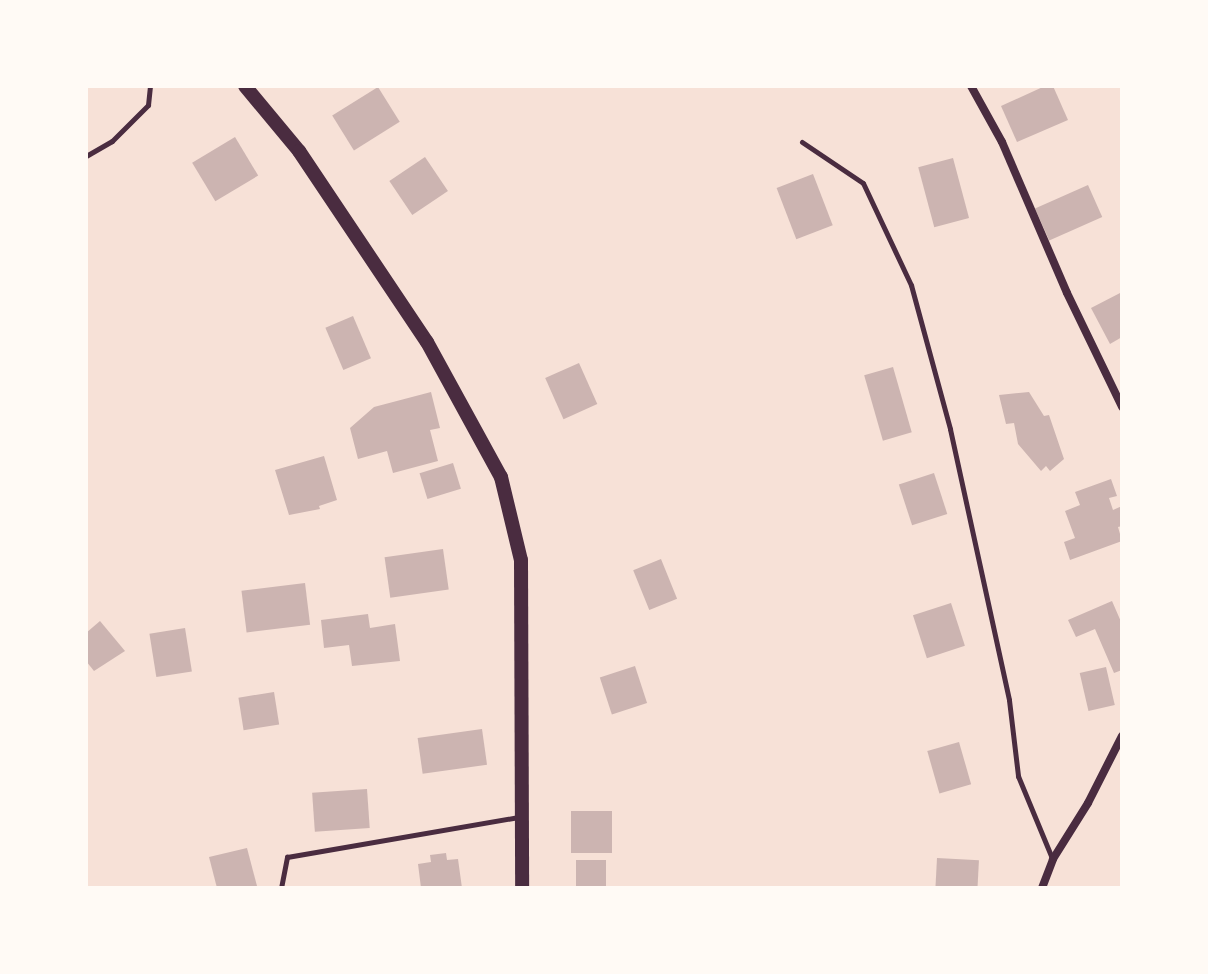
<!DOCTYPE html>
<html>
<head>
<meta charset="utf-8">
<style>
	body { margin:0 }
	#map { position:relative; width:1208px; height:974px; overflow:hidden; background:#f7e1d7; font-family:"Exo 2",sans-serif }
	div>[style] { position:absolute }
	.building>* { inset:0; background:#ccb4b1; transform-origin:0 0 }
	.service>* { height:5px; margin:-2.5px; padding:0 2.5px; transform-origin:2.5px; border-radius:2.5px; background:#4a2c40 }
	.minor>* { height:8px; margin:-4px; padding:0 4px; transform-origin:4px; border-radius:4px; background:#4a2c40 }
	.tertiary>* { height:14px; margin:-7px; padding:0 7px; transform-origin:7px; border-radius:7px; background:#4a2c40 }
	span { translate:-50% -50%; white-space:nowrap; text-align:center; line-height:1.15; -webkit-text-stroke:6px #fffaf5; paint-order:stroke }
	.frame { position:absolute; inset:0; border:88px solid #fffaf5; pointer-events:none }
</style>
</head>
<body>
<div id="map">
	<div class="building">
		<i style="clip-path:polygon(1045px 86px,1053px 86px,1068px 120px,1017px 142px,1001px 106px)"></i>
		<i style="left:378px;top:87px;width:41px;height:54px;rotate:58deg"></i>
		<i style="left:235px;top:137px;width:45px;height:50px;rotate:59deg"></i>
		<i style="left:425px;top:157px;width:41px;height:43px;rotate:56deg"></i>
		<i style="left:953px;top:158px;width:62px;height:36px;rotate:75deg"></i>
		<i style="left:813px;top:174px;width:55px;height:39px;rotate:69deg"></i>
		<i style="left:1088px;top:185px;width:35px;height:58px;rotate:66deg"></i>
		<i style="clip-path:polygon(1122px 292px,1122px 337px,1110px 344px,1091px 308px)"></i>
		<i style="left:353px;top:316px;width:46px;height:30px;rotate:67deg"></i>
		<i style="left:579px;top:363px;width:45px;height:37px;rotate:66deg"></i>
		<i style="left:893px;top:367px;width:68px;height:30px;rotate:74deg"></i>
		<i style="clip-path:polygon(431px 392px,440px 428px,430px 430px,438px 461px,393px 473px,387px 451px,358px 459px,350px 428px,374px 407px)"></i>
		<i style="clip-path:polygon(1029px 392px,1044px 416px,1049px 415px,1064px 459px,1050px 471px,1046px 466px,1041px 471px,1018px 444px,1014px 423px,1006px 424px,999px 395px)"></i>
		<i style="clip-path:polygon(324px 456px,337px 500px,319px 506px,320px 509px,289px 515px,275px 470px)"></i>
		<i style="left:453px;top:463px;width:27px;height:35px;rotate:73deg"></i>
		<i style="left:934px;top:473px;width:43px;height:37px;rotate:72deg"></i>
		<i style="clip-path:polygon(1111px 479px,1117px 496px,1109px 498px,1113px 510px,1122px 506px,1122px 526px,1118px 527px,1122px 541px,1070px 560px,1064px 542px,1075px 538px,1065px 511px,1080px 505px,1075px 492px)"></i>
		<i style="left:443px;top:549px;width:41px;height:59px;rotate:82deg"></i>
		<i style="left:661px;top:559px;width:43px;height:30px;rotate:68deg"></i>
		<i style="left:305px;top:583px;width:42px;height:64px;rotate:83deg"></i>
		<i style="clip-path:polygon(1112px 601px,1122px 624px,1122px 670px,1114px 673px,1095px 629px,1076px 637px,1068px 620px)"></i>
		<i style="left:951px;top:603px;width:45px;height:40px;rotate:72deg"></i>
		<i style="clip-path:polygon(368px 614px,370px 628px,395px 624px,400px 661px,352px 666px,349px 645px,324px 648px,321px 620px)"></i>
		<i style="clip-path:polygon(100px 621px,125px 651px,94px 671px,86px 661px,86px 633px)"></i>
		<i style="left:185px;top:628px;width:44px;height:36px;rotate:81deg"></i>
		<i style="left:635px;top:666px;width:39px;height:37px;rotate:72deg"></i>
		<i style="left:1106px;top:667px;width:39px;height:27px;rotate:77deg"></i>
		<i style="left:274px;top:692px;width:33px;height:36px;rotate:81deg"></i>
		<i style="left:482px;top:729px;width:36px;height:65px;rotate:82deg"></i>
		<i style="left:959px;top:742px;width:44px;height:33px;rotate:74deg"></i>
		<i style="left:367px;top:789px;width:39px;height:55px;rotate:86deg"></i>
		<i style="left:571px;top:811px;width:41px;height:42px"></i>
		<i style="clip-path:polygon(247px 848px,257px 886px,217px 888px,209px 857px)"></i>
		<i style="clip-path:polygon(446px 853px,447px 860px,458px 859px,462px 888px,421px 888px,418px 864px,431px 862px,430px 855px)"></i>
		<i style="left:937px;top:858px;width:42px;height:30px;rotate:3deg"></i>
		<i style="left:576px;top:860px;width:30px;height:28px"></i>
	</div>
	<div class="service">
		<i style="left:802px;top:142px;width:73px;rotate:33.9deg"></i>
		<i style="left:863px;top:183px;width:113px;rotate:64.8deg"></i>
		<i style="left:911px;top:285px;width:149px;rotate:74.8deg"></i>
		<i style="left:950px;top:429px;width:277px;rotate:77.7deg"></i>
		<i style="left:1009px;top:700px;width:77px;rotate:83.2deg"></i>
		<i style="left:1018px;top:776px;width:89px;rotate:67.5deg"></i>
		<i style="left:86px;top:156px;width:30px;rotate:-30deg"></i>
		<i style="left:112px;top:141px;width:51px;rotate:-45deg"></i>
		<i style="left:148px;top:105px;width:19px;rotate:-84deg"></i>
		<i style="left:281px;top:888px;width:32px;rotate:-79deg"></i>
		<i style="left:287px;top:857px;width:235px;rotate:-9.8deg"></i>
	</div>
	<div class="minor">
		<i style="left:971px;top:86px;width:64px;rotate:61deg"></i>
		<i style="left:1002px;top:142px;width:164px;rotate:66.7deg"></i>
		<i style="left:1067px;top:293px;width:127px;rotate:64.2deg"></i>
		<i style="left:1042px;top:888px;width:31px;rotate:-69deg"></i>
		<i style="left:1053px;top:859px;width:66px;rotate:-58deg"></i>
		<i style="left:1088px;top:803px;width:75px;rotate:-63.1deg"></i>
	</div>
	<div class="tertiary">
		<i style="left:245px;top:86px;width:85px;rotate:50.3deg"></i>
		<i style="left:299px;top:151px;width:230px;rotate:56.2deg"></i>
		<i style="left:427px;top:342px;width:154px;rotate:61.3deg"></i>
		<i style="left:501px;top:477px;width:85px;rotate:76.5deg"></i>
		<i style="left:521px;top:560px;width:328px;rotate:89.8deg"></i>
	</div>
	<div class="frame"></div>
</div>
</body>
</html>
